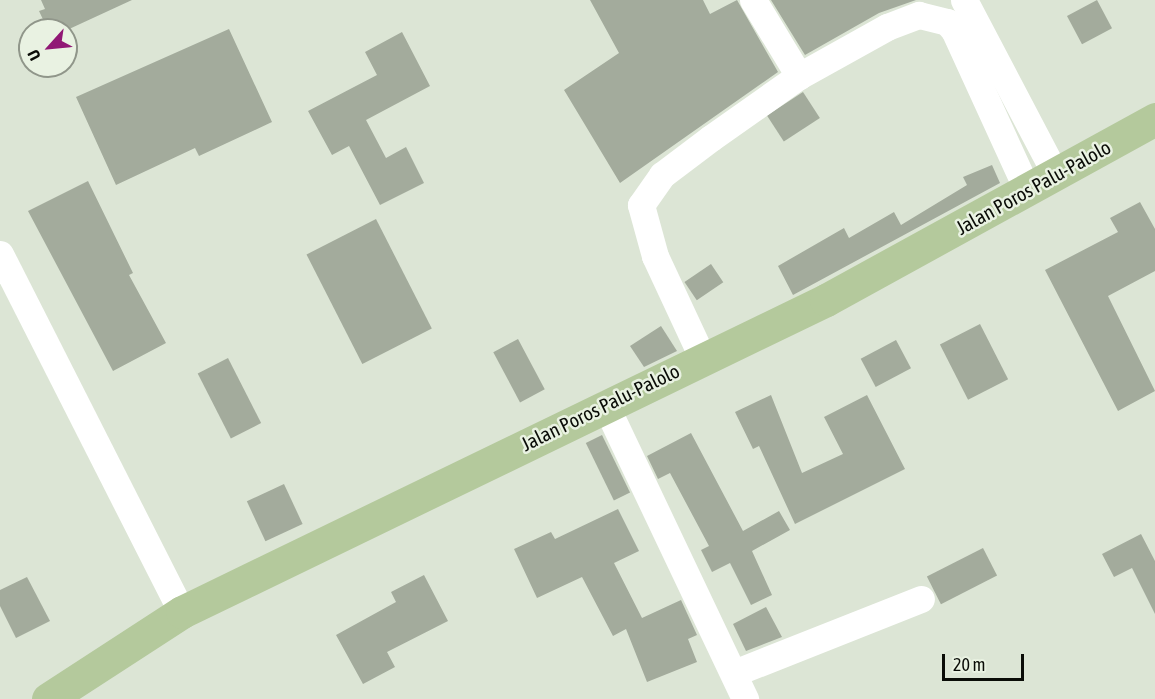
<!DOCTYPE html>
<html>
<head>
<meta charset="utf-8">
<style>
	body { margin:0 }
	#map { position:relative; width:1155px; height:699px; overflow:hidden; background:#dce5d5; font-family:"Asap Condensed",sans-serif }
	div>[style] { position:absolute }
	.building>* { inset:0; background:#a3ab9c; transform-origin:0 0 }
	.minor>* { height:27px; margin:-13.5px; padding:0 13.5px; transform-origin:13.5px; border-radius:13.5px; background:#fff }
	.major>* { height:33px; margin:-16.5px; padding:0 16.5px; transform-origin:16.5px; border-radius:16.5px; background:#b4c99c }
	span { translate:-50% -50%; white-space:nowrap; text-align:center; line-height:1.15; -webkit-text-stroke:5px #e9f2e2; paint-order:stroke }
	.street-label { font-size:20px; color:#0a0c07 }
	.north { position:absolute; left:18px; top:18px; width:60px; height:60px; box-sizing:border-box; background:#e9f2e2; border:2px solid #90968a; border-radius:50%; rotate:243deg; font-size:16px; font-weight:700; line-height:24px; text-align:center; color:#0a0c07 }
	.north::after { content:''; display:block; margin:auto; width:21px; height:27px; background:#911875; clip-path:polygon(50% 0,100% 100%,50% 72%,0 100%) }
	.scale { position:absolute; left:942px; top:654px; width:82px; height:27px; box-sizing:border-box; border:3px solid #0a0c07; border-top:0; padding-left:8px; font-size:18px; line-height:21px; white-space:nowrap; color:#0a0c07; -webkit-text-stroke:4px #e9f2e2; paint-order:stroke }
</style>
</head>
<body>
<div id="map">
	<div class="building">
		<i style="clip-path:polygon(41px 0,132px 0,67px 30px,48px 30px,39px 11px,45px 9px)"></i>
		<i style="clip-path:polygon(590px 0,703px 0,710px 14px,737px 0,778px 72px,620px 183px,564px 90px,619px 53px)"></i>
		<i style="clip-path:polygon(771px 0,916px 0,879px 13px,805px 55px)"></i>
		<i style="left:1097px;top:0;width:32px;height:34px;rotate:62deg"></i>
		<i style="clip-path:polygon(229px 29px,272px 122px,199px 156px,195px 148px,116px 185px,76px 97px)"></i>
		<i style="clip-path:polygon(402px 32px,430px 86px,366px 120px,386px 158px,406px 147px,424px 183px,380px 205px,349px 146px,332px 155px,308px 111px,377px 75px,365px 52px)"></i>
		<i style="left:803px;top:92px;width:31px;height:43px;rotate:57deg"></i>
		<i style="clip-path:polygon(992px 165px,1000px 183px,793px 295px,778px 266px,844px 228px,849px 238px,894px 212px,901px 225px,967px 185px,963px 177px)"></i>
		<i style="clip-path:polygon(88px 181px,133px 273px,129px 275px,166px 343px,113px 371px,28px 211px)"></i>
		<i style="clip-path:polygon(1140px 202px,1155px 229px,1155px 271px,1108px 296px,1155px 391px,1118px 411px,1045px 270px,1118px 232px,1110px 218px)"></i>
		<i style="left:376px;top:219px;width:123px;height:78px;rotate:63deg"></i>
		<i style="left:711px;top:264px;width:22px;height:32px;rotate:56deg"></i>
		<i style="left:980px;top:324px;width:62px;height:45px;rotate:63deg"></i>
		<i style="clip-path:polygon(661px 326px,677px 351px,644px 367px,630px 346px)"></i>
		<i style="left:518px;top:339px;width:57px;height:28px;rotate:62deg"></i>
		<i style="left:896px;top:340px;width:32px;height:40px;rotate:62deg"></i>
		<i style="left:228px;top:358px;width:73px;height:34px;rotate:63deg"></i>
		<i style="clip-path:polygon(771px 395px,802px 473px,843px 454px,824px 417px,867px 395px,905px 469px,795px 524px,759px 446px,753px 449px,735px 412px)"></i>
		<i style="clip-path:polygon(691px 433px,743px 531px,779px 511px,790px 530px,752px 551px,772px 595px,751px 605px,730px 563px,712px 572px,701px 550px,709px 546px,670px 473px,658px 479px,647px 456px)"></i>
		<i style="left:602px;top:435px;width:64px;height:18px;rotate:64deg"></i>
		<i style="left:284px;top:484px;width:44px;height:41px;rotate:65deg"></i>
		<i style="clip-path:polygon(618px 509px,639px 551px,614px 563px,642px 618px,681px 600px,697px 635px,688px 639px,697px 662px,647px 682px,626px 629px,613px 636px,582px 577px,537px 598px,514px 549px,551px 532px,555px 539px)"></i>
		<i style="clip-path:polygon(1141px 534px,1155px 561px,1155px 614px,1132px 568px,1114px 577px,1102px 554px)"></i>
		<i style="left:983px;top:548px;width:31px;height:63px;rotate:63deg"></i>
		<i style="clip-path:polygon(424px 575px,448px 621px,387px 652px,395px 667px,363px 684px,336px 635px,396px 602px,391px 592px)"></i>
		<i style="clip-path:polygon(27px 577px,50px 621px,16px 638px,0 606px,0 590px)"></i>
		<i style="clip-path:polygon(766px 607px,782px 637px,746px 651px,733px 624px)"></i>
	</div>
	<div class="minor">
		<i style="left:753px;top:0;width:89px;rotate:58.8deg"></i>
		<i style="left:964px;top:0;width:198px;rotate:62.3deg"></i>
		<i style="left:0;top:254px;width:402px;rotate:63.1deg"></i>
		<i style="left:702px;top:357px;width:111px;rotate:-115deg"></i>
		<i style="left:655px;top:256px;width:53px;rotate:-105.4deg"></i>
		<i style="left:641px;top:205px;width:37px;rotate:-55deg"></i>
		<i style="left:662px;top:175px;width:61px;rotate:-37.1deg"></i>
		<i style="left:711px;top:138px;width:108px;rotate:-35.2deg"></i>
		<i style="left:799px;top:76px;width:101px;rotate:-29.1deg"></i>
		<i style="left:887px;top:27px;width:34px;rotate:-21deg"></i>
		<i style="left:919px;top:15px;width:29px;rotate:14deg"></i>
		<i style="left:947px;top:22px;width:11px;rotate:49deg"></i>
		<i style="left:954px;top:30px;width:178px;rotate:65.4deg"></i>
		<i style="left:605px;top:404px;width:327px;rotate:64.6deg"></i>
		<i style="left:734px;top:673px;width:201px;rotate:-21.6deg"></i>
	</div>
	<div class="major">
		<i style="left:48px;top:699px;width:160px;rotate:-33deg"></i>
		<i style="left:182px;top:612px;width:716px;rotate:-25.85deg"></i>
		<i style="left:826px;top:300px;width:376px;rotate:-28.8deg"></i>
	</div>
	<div class="street-label">
		<span style="left:1033px;top:187px;rotate:-29deg">Jalan Poros Palu-Palolo</span>
		<span style="left:600px;top:407px;rotate:-26deg">Jalan Poros Palu-Palolo</span>
	</div>
	<div class="north">U</div>
	<div class="scale">20 m</div>
</div>
</body>
</html>
